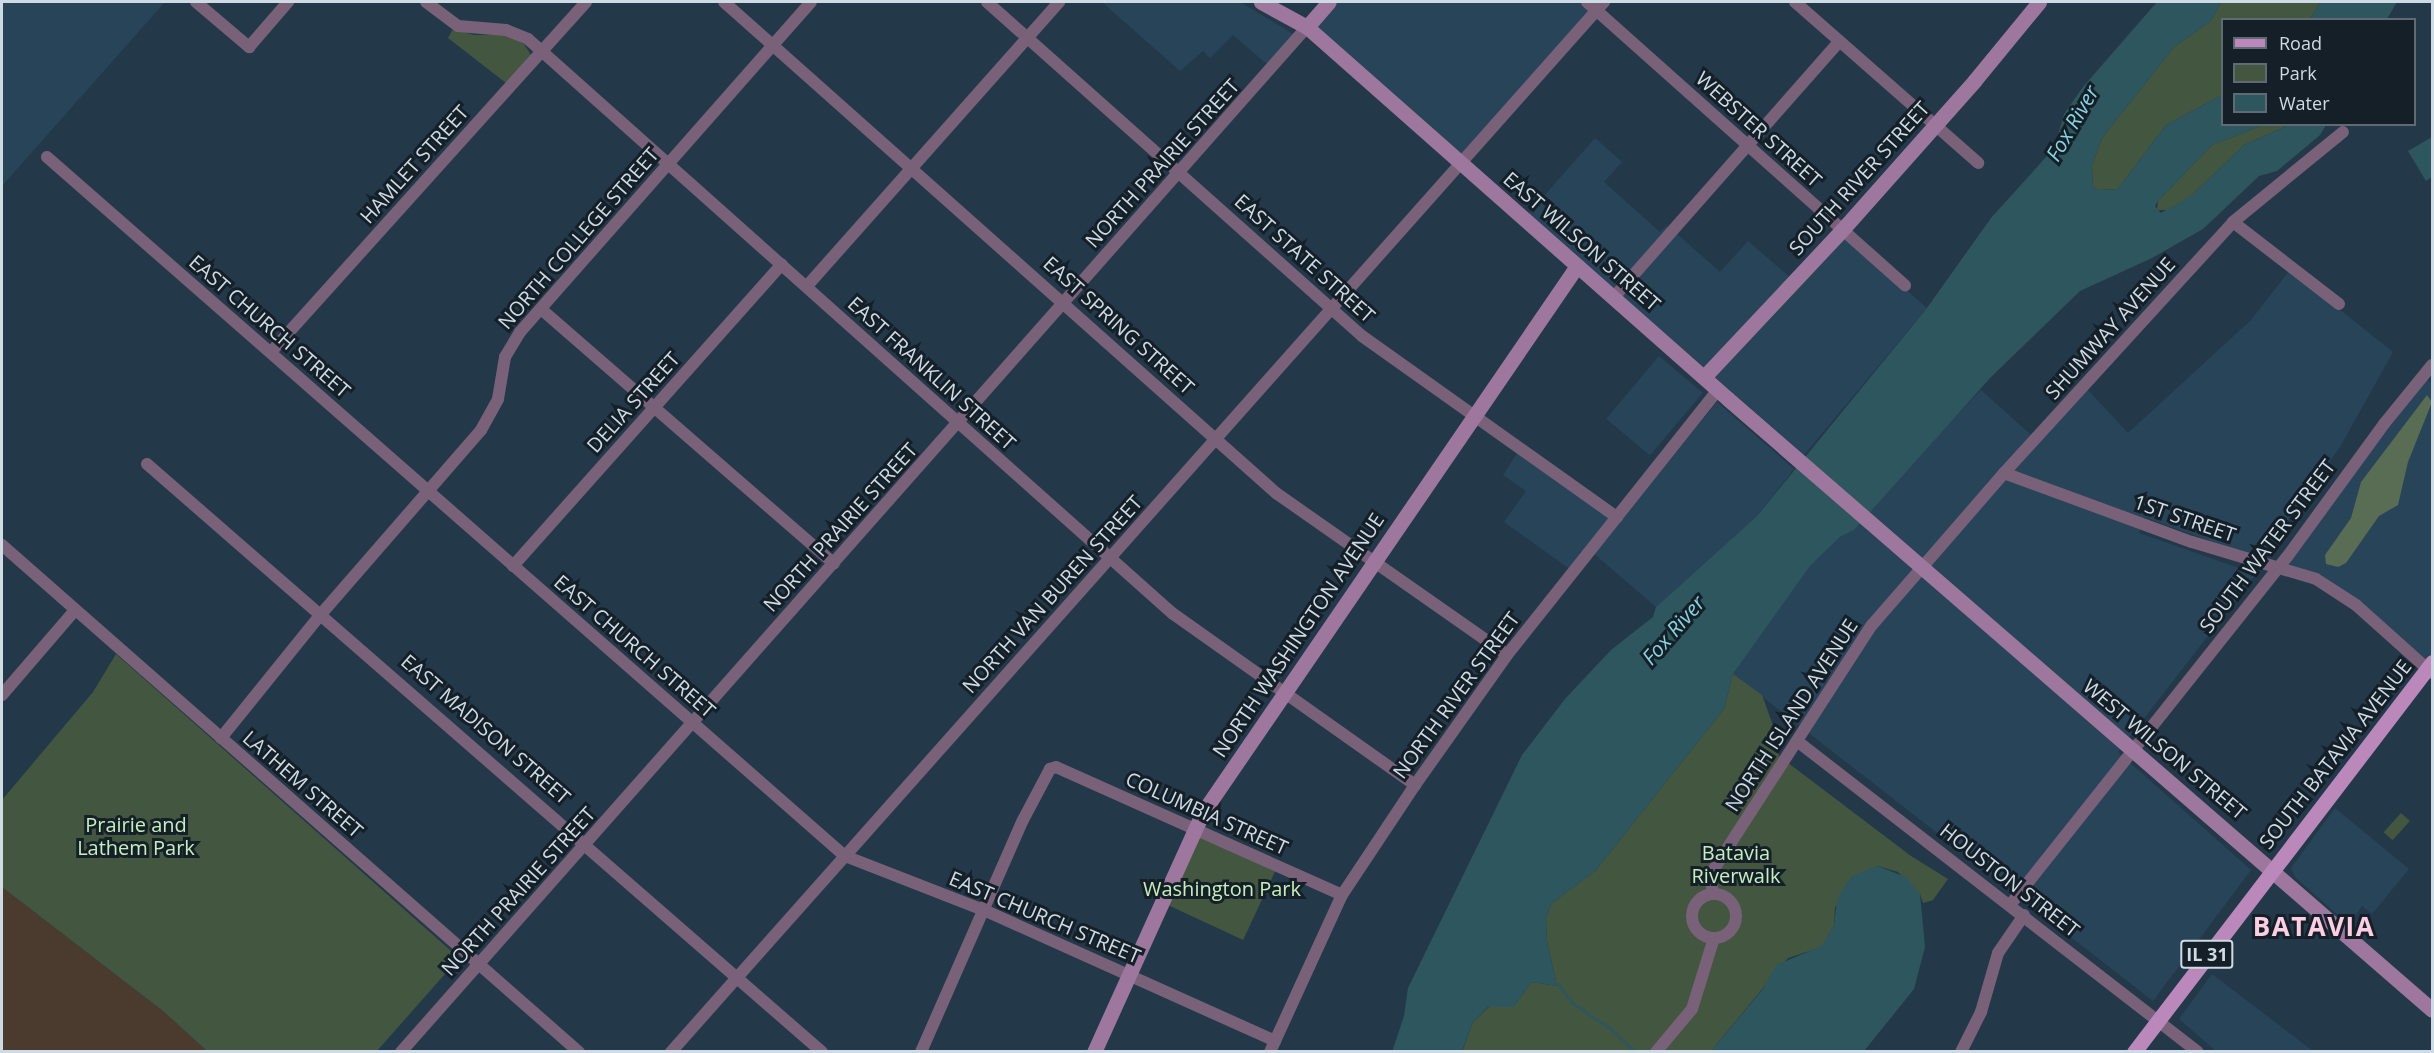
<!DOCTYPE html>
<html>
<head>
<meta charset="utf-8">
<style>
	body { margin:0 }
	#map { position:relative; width:2434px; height:1053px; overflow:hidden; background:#23394a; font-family:"Open Sans",sans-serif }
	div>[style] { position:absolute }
	.built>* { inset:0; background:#274459; transform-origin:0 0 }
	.education>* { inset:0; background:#4b3b2f }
	.green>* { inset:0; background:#43563f; transform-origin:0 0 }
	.forest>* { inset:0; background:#586d54 }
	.water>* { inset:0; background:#2e565e }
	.stream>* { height:3px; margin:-1.5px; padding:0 1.5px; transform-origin:1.5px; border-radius:1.5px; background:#2e565e }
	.street>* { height:12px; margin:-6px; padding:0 6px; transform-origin:6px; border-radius:6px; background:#796179 }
	.street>.ring { margin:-6px; padding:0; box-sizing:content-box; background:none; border:12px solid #796179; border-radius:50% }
	.secondary>* { height:15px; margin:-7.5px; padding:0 7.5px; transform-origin:7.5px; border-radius:7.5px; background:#9e779e }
	.primary>* { height:15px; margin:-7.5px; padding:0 7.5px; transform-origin:7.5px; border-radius:7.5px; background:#ba88ba }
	span { translate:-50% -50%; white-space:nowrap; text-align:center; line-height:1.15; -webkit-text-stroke:6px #151f27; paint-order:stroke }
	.shield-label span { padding:2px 4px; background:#151f27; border:2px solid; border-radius:4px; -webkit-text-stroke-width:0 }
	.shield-label { font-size:18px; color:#cedbe5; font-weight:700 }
	.street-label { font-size:20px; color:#cedbe5 }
	.park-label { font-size:20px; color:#c6eebe }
	.water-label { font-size:21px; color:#88d3e1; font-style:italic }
	.district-label { font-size:26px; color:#fecee3; font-weight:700; letter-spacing:1.5px }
	.frame { position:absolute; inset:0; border:3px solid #cedbe5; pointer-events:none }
	.legend { position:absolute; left:2221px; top:18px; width:195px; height:108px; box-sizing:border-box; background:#151f27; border:2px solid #5f6a73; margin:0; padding:8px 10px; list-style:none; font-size:18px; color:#cedbe5 }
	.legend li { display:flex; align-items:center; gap:12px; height:30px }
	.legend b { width:30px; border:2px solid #5f6a73 }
</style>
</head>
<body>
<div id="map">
	<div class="built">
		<i style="clip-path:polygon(2px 2px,165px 2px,2px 186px)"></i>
		<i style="clip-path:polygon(1102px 2px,1240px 2px,1295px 35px,1268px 65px,1233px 35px,1210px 58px,1203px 51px,1180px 71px)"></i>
		<i style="clip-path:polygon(1335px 2px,1581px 2px,1590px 9px,1461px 155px,1314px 26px)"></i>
		<i style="clip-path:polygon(1595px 138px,1622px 162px,1604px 182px,1660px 232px,1667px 225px,1720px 272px,1748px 241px,1800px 286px,1845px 236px,1927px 308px,1804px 455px,1528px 214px)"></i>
		<i style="clip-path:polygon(2290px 270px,2393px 352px,2340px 447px,2260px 559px,2144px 517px,2139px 533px,2256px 574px,2118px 752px,2251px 870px,2153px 1001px,1733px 674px,1810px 566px,1840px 537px,1854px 530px,1897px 477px,1981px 390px,2039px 442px,2087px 389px,2128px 433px,2251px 320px)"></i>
		<i style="left:1659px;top:356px;width:57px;height:82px;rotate:40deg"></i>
		<i style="clip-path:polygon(2427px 379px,2432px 383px,2432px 656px,2427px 663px,2358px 602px,2282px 566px)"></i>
		<i style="clip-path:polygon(1717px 402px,1794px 469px,1757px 516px,1656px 607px,1593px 553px)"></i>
		<i style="clip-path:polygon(1518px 452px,1612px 519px,1571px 570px,1504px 522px,1526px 491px,1503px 475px)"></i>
		<i style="clip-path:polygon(2335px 808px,2409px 869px,2372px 914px,2362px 906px,2349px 925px,2296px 878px,2291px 868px)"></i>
		<i style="clip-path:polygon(2212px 974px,2313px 1051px,2216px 1051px,2179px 1019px)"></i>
	</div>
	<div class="education">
		<i style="clip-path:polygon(2px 887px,163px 1011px,207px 1051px,2px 1051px)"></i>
	</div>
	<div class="green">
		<i style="clip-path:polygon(2221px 2px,2320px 2px,2310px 19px,2222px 20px,2222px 95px,2166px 125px,2118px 189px,2098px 190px,2093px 186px,2092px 165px,2102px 138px,2174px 47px,2211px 21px)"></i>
		<i style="clip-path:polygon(453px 29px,474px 35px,505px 35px,524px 44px,531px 55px,506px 83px,448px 38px)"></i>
		<i style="clip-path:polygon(2263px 125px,2289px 125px,2244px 145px,2192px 195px,2169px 210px,2157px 210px,2158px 201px,2212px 145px)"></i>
		<i style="clip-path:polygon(116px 654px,459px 958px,377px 1051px,207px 1051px,163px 1011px,2px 887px,2px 800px,93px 692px)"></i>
		<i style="clip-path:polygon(1733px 674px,1762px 695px,1775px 731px,1779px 756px,1911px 856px,1948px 879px,1933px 900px,1923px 903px,1920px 894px,1898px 872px,1877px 866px,1835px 907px,1834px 925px,1822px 947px,1788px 958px,1711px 1051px,1462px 1052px,1473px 1022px,1489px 1007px,1513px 1007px,1532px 982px,1557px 986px,1547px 941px,1546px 919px,1551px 904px,1596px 870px,1724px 709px)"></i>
		<i style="left:2401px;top:813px;width:12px;height:26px;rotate:42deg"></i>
		<i style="left:1200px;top:836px;width:83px;height:76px;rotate:25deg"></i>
	</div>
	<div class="forest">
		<i style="clip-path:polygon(2427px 395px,2432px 402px,2408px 462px,2398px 505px,2379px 516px,2346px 563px,2338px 567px,2326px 564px,2325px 555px,2351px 518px,2361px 482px)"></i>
	</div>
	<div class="water">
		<i style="clip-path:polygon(2157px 2px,2221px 2px,2211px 21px,2174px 47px,2102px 138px,2092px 165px,2093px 186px,2098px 190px,2118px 189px,2166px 125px,2222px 95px,2222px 124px,2263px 125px,2212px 145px,2158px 201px,2155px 206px,2161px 213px,2192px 195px,2244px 145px,2289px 125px,2326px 125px,2320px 135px,2277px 171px,2259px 176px,2203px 229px,2152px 258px,2080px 291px,1991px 377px,1854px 530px,1840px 537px,1810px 566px,1733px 674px,1724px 709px,1596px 870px,1551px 904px,1546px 919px,1547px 941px,1557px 986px,1532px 982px,1513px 1007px,1488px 1007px,1473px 1022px,1462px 1051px,1392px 1052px,1404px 1016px,1408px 988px,1522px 755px,1565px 699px,1611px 650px,1653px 617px,1656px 607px,1757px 516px,1927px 308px,1991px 218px,2047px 156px,2055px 145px,2064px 114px,2083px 87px)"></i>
		<i style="clip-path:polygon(2320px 2px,2397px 2px,2387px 19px,2310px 19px)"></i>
		<i style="clip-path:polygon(2432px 137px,2432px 177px,2426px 181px,2408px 151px)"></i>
		<i style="clip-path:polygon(1877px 866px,1906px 877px,1920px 894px,1925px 947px,1914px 989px,1864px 1051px,1711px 1051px,1763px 989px,1776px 965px,1822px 946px,1834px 925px,1837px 900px,1843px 888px,1852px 876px)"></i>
	</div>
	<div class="stream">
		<i style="left:1558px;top:984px;width:22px;rotate:54deg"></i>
		<i style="left:1571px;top:1002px;width:48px;rotate:34deg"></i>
		<i style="left:1611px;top:1029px;width:30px;rotate:44deg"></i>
	</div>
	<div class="street">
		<i style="left:196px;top:2px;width:70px;rotate:40.3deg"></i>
		<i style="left:249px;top:47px;width:60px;rotate:-49.1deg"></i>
		<i style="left:426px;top:2px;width:40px;rotate:37deg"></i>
		<i style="left:458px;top:26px;width:48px;rotate:4.8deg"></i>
		<i style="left:506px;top:30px;width:24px;rotate:22deg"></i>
		<i style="left:528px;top:39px;width:863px;rotate:41.71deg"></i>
		<i style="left:1172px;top:613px;width:298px;rotate:35.3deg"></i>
		<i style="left:724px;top:2px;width:739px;rotate:41.65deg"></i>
		<i style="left:1276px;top:493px;width:282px;rotate:35deg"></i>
		<i style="left:987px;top:2px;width:502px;rotate:41.69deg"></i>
		<i style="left:1362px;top:336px;width:313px;rotate:35.4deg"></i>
		<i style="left:1587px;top:2px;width:426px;rotate:41.7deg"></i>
		<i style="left:1795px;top:2px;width:244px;rotate:41.3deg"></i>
		<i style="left:47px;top:157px;width:1061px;rotate:41.22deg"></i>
		<i style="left:845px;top:856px;width:151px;rotate:21.3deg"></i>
		<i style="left:986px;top:911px;width:317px;rotate:24.2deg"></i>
		<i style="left:2233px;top:222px;width:134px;rotate:37.7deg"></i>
		<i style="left:807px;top:286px;width:380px;rotate:-48.4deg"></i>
		<i style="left:1614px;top:297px;width:341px;rotate:-48.6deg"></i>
		<i style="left:541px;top:309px;width:388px;rotate:41deg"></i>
		<i style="left:271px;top:352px;width:471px;rotate:-48deg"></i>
		<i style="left:147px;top:464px;width:895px;rotate:41.06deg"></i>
		<i style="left:2004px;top:473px;width:200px;rotate:20.2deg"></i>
		<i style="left:2192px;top:542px;width:129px;rotate:16.6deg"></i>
		<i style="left:2316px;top:579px;width:48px;rotate:33deg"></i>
		<i style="left:2356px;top:605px;width:102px;rotate:41.8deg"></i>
		<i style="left:2px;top:545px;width:768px;rotate:41.31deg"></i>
		<i style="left:513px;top:566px;width:404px;rotate:-48.3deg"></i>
		<i style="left:2px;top:695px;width:112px;rotate:-49.3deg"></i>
		<i style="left:221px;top:738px;width:161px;rotate:-51.1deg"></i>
		<i style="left:322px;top:613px;width:242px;rotate:-49deg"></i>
		<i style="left:481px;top:430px;width:35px;rotate:-61deg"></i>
		<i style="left:498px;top:399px;width:43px;rotate:-80.5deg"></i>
		<i style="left:505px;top:357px;width:29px;rotate:-59deg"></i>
		<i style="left:520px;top:332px;width:440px;rotate:-48.6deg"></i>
		<i style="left:1797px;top:741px;width:507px;rotate:37.8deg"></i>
		<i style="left:1713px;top:893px;width:18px;rotate:-99deg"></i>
		<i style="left:1710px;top:875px;width:298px;rotate:-57.1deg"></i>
		<i style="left:1872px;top:625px;width:201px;rotate:-49deg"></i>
		<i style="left:2004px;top:473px;width:340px;rotate:-47.6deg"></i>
		<i style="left:2233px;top:222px;width:142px;rotate:-39.3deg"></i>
		<i class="ring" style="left:1692px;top:894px;width:32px;height:32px"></i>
		<i style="left:2010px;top:905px;width:445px;rotate:-51.5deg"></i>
		<i style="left:2287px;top:557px;width:165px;rotate:-53.9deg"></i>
		<i style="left:2384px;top:424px;width:76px;rotate:-50.9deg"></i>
		<i style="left:401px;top:1052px;width:1368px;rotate:-48.53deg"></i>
		<i style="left:671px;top:1052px;width:1405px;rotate:-48.38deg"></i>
		<i style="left:921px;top:1052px;width:253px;rotate:-66.3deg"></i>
		<i style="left:1023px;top:820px;width:58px;rotate:-62.1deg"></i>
		<i style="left:1050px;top:769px;width:6px;rotate:-18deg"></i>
		<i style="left:1056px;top:767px;width:313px;rotate:24.1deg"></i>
		<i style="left:1270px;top:1052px;width:173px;rotate:-65.4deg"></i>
		<i style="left:1342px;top:895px;width:132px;rotate:-56.4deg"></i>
		<i style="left:1415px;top:785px;width:159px;rotate:-54.7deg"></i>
		<i style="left:1507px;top:655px;width:339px;rotate:-51.5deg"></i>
		<i style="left:1656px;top:1052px;width:56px;rotate:-50.1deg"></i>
		<i style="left:1692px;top:1009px;width:74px;rotate:-72.8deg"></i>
		<i style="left:1961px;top:1052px;width:45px;rotate:-63.4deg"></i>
		<i style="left:1981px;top:1012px;width:61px;rotate:-73.9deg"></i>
		<i style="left:1998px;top:953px;width:46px;rotate:-55.6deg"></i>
	</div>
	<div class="secondary">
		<i style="left:1261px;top:2px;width:52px;rotate:28.5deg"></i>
		<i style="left:1307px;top:27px;width:562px;rotate:41.46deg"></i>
		<i style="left:1728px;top:399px;width:932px;rotate:40.95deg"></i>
		<i style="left:1307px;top:27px;width:33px;rotate:-49deg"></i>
		<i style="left:1704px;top:377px;width:202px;rotate:-46.8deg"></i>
		<i style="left:1842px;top:230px;width:200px;rotate:-48.4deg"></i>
		<i style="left:1975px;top:80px;width:101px;rotate:-50.6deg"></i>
		<i style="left:1094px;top:1052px;width:264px;rotate:-65.6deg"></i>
		<i style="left:1203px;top:812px;width:662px;rotate:-55.59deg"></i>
	</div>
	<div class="primary">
		<i style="left:2134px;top:1052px;width:491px;rotate:-52.6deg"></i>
	</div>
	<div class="shield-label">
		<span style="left:2207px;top:954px">IL 31</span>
	</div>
	<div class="street-label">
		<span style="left:1759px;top:129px;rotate:42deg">WEBSTER STREET</span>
		<span style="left:1162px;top:163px;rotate:-48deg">NORTH PRAIRIE STREET</span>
		<span style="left:414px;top:164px;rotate:-48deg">HAMLET STREET</span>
		<span style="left:1859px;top:178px;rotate:-48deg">SOUTH RIVER STREET</span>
		<span style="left:578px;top:238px;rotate:-49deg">NORTH COLLEGE STREET</span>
		<span style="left:1582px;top:241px;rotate:41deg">EAST WILSON STREET</span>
		<span style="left:1305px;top:258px;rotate:42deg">EAST STATE STREET</span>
		<span style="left:1119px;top:325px;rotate:42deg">EAST SPRING STREET</span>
		<span style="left:270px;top:326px;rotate:41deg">EAST CHURCH STREET</span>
		<span style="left:2110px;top:328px;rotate:-48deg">SHUMWAY AVENUE</span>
		<span style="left:932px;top:373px;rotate:42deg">EAST FRANKLIN STREET</span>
		<span style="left:633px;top:402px;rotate:-48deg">DELIA STREET</span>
		<span style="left:2185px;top:518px;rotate:19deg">1ST STREET</span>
		<span style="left:840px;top:527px;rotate:-48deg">NORTH PRAIRIE STREET</span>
		<span style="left:2267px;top:546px;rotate:-53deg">SOUTH WATER STREET</span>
		<span style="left:1052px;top:594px;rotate:-48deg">NORTH VAN BUREN STREET</span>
		<span style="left:1298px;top:635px;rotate:-56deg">NORTH WASHINGTON AVENUE</span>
		<span style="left:635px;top:646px;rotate:41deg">EAST CHURCH STREET</span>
		<span style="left:1456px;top:695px;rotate:-54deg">NORTH RIVER STREET</span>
		<span style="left:1791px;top:715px;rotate:-57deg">NORTH ISLAND AVENUE</span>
		<span style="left:486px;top:729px;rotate:41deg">EAST MADISON STREET</span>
		<span style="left:2165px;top:749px;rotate:40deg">WEST WILSON STREET</span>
		<span style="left:2335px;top:754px;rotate:-52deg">SOUTH BATAVIA AVENUE</span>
		<span style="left:303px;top:784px;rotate:41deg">LATHEM STREET</span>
		<span style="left:1207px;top:813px;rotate:24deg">COLUMBIA STREET</span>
		<span style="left:2010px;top:880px;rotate:38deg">HOUSTON STREET</span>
		<span style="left:518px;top:891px;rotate:-48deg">NORTH PRAIRIE STREET</span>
		<span style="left:1045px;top:917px;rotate:23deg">EAST CHURCH STREET</span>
	</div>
	<div class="park-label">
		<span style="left:136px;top:836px">Prairie and<br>Lathem Park</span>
		<span style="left:1736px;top:864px">Batavia<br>Riverwalk</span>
		<span style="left:1222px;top:888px">Washington Park</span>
	</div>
	<div class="water-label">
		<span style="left:2072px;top:123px;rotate:-60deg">Fox River</span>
		<span style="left:1673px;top:630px;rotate:-49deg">Fox River</span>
	</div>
	<div class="district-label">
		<span style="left:2314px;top:927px">BATAVIA</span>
	</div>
	<div class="frame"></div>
	<ul class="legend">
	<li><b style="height:8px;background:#ba88ba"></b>Road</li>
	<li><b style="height:16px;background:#43563f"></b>Park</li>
	<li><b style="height:16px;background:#2e565e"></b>Water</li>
	</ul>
</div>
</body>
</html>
